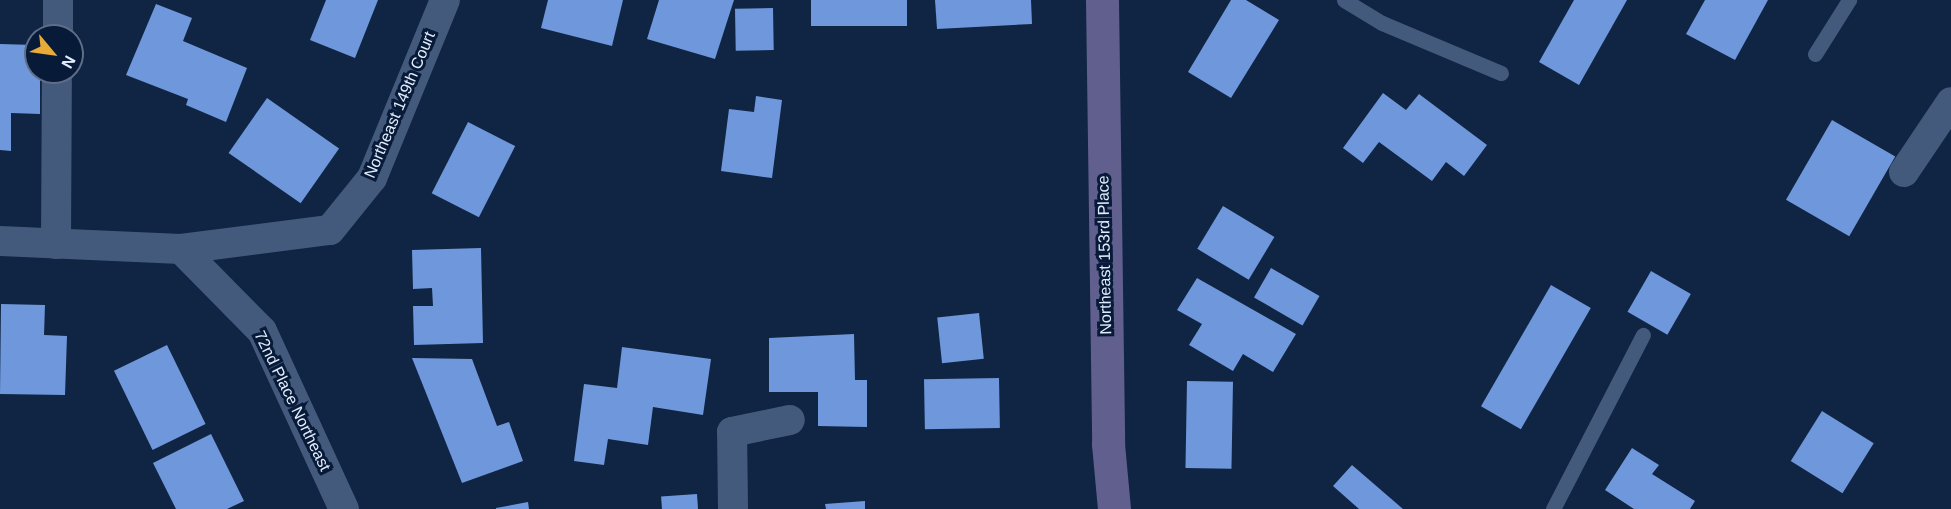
<!DOCTYPE html>
<html>
<head>
<meta charset="utf-8">
<style>
	body { margin:0 }
	#map { position:relative; width:1951px; height:509px; overflow:hidden; background:#102443; font-family:Arial,sans-serif }
	div>[style] { position:absolute }
	.building>* { inset:0; background:#6e98db; transform-origin:0 0 }
	.lane>* { height:15px; margin:-7.5px; padding:0 7.5px; transform-origin:7.5px; border-radius:7.5px; background:#445a7d }
	.street>* { height:30px; margin:-15px; padding:0 15px; transform-origin:15px; border-radius:15px; background:#445a7d }
	.secondary>* { height:33px; margin:-16.5px; padding:0 16.5px; transform-origin:16.5px; border-radius:16.5px; background:#605f8d }
	span { translate:-50% -50%; white-space:nowrap; text-align:center; line-height:1.15; -webkit-text-stroke:6px #071a38; paint-order:stroke }
	.street-label { font-size:16px; color:#e2ecfd }
	.north { position:absolute; left:24px; top:24px; width:60px; height:60px; box-sizing:border-box; background:#071a38; border:2px solid #5f6e87; border-radius:50%; rotate:119deg; font-size:16px; font-weight:700; line-height:24px; text-align:center; color:#e2ecfd }
	.north::after { content:''; display:block; margin:auto; width:21px; height:27px; background:#e8ab37; clip-path:polygon(50% 0,100% 100%,50% 72%,0 100%) }
</style>
</head>
<body>
<div id="map">
	<div class="building">
		<i style="clip-path:polygon(326px 0,378px 0,355px 58px,310px 40px)"></i>
		<i style="clip-path:polygon(548px 0,623px 0,612px 46px,541px 28px)"></i>
		<i style="clip-path:polygon(659px 0,734px 0,715px 59px,647px 39px)"></i>
		<i style="left:811px;top:0;width:96px;height:26px"></i>
		<i style="clip-path:polygon(935px 0,1031px 0,1032px 24px,937px 29px)"></i>
		<i style="clip-path:polygon(1231px 0,1246px 0,1279px 20px,1231px 98px,1188px 72px)"></i>
		<i style="clip-path:polygon(1574px 0,1627px 0,1579px 85px,1539px 62px)"></i>
		<i style="clip-path:polygon(1705px 0,1768px 0,1735px 60px,1686px 34px)"></i>
		<i style="clip-path:polygon(156px 4px,192px 18px,183px 41px,247px 68px,226px 122px,186px 105px,188px 99px,126px 75px)"></i>
		<i style="left:773px;top:8px;width:42px;height:38px;rotate:89deg"></i>
		<i style="clip-path:polygon(0 44px,36px 45px,36px 72px,40px 72px,40px 114px,11px 113px,11px 151px,0 150px)"></i>
		<i style="clip-path:polygon(1383px 93px,1406px 110px,1419px 94px,1487px 145px,1464px 176px,1446px 162px,1432px 181px,1379px 142px,1363px 163px,1343px 148px)"></i>
		<i style="clip-path:polygon(756px 96px,782px 100px,772px 178px,721px 171px,729px 109px,754px 112px)"></i>
		<i style="left:267px;top:98px;width:88px;height:67px;rotate:35deg"></i>
		<i style="left:1832px;top:120px;width:73px;height:92px;rotate:30deg"></i>
		<i style="left:468px;top:122px;width:53px;height:80px;rotate:27deg"></i>
		<i style="left:1223px;top:206px;width:60px;height:50px;rotate:31deg"></i>
		<i style="clip-path:polygon(481px 248px,483px 343px,414px 345px,413px 306px,433px 306px,432px 288px,413px 289px,412px 250px)"></i>
		<i style="left:1271px;top:268px;width:56px;height:34px;rotate:30deg"></i>
		<i style="left:1651px;top:271px;width:46px;height:47px;rotate:30deg"></i>
		<i style="clip-path:polygon(1197px 278px,1296px 334px,1273px 372px,1243px 354px,1233px 371px,1189px 345px,1202px 324px,1177px 310px)"></i>
		<i style="left:1551px;top:285px;width:46px;height:140px;rotate:30deg"></i>
		<i style="clip-path:polygon(1px 304px,45px 305px,44px 335px,67px 336px,65px 395px,0 394px)"></i>
		<i style="left:979px;top:313px;width:46px;height:42px;rotate:84deg"></i>
		<i style="clip-path:polygon(854px 334px,855px 380px,867px 380px,867px 427px,818px 426px,818px 392px,769px 392px,769px 338px)"></i>
		<i style="left:167px;top:345px;width:88px;height:59px;rotate:64deg"></i>
		<i style="clip-path:polygon(622px 347px,711px 359px,703px 415px,653px 407px,648px 445px,608px 439px,604px 465px,574px 461px,584px 384px,617px 388px)"></i>
		<i style="clip-path:polygon(412px 358px,472px 359px,497px 426px,509px 422px,523px 461px,462px 483px)"></i>
		<i style="left:999px;top:378px;width:50px;height:75px;rotate:89deg"></i>
		<i style="left:1187px;top:381px;width:46px;height:87px;rotate:1deg"></i>
		<i style="left:1822px;top:411px;width:61px;height:59px;rotate:32deg"></i>
		<i style="clip-path:polygon(211px 434px,244px 501px,227px 509px,176px 509px,153px 463px)"></i>
		<i style="clip-path:polygon(1632px 448px,1659px 465px,1652px 474px,1695px 501px,1690px 509px,1634px 509px,1605px 490px)"></i>
		<i style="clip-path:polygon(1352px 465px,1403px 509px,1359px 509px,1333px 486px)"></i>
		<i style="left:697px;top:494px;width:15px;height:36px;rotate:86deg"></i>
		<i style="clip-path:polygon(865px 501px,865px 509px,826px 509px,825px 504px)"></i>
		<i style="clip-path:polygon(528px 502px,529px 509px,496px 509px,496px 508px)"></i>
	</div>
	<div class="lane">
		<i style="left:1344px;top:0;width:44px;rotate:31.2deg"></i>
		<i style="left:1382px;top:23px;width:129px;rotate:22.8deg"></i>
		<i style="left:1815px;top:54px;width:64px;rotate:-57.8deg"></i>
		<i style="left:1553px;top:509px;width:196px;rotate:-62.7deg"></i>
	</div>
	<div class="street">
		<i style="left:58px;top:36px;width:36px;rotate:-90deg"></i>
		<i style="left:1904px;top:172px;width:84px;rotate:-56.1deg"></i>
		<i style="left:0;top:241px;width:181px;rotate:2.5deg"></i>
		<i style="left:181px;top:249px;width:115px;rotate:45.4deg"></i>
		<i style="left:262px;top:331px;width:196px;rotate:65.3deg"></i>
		<i style="left:56px;top:244px;width:172px;rotate:-89.7deg"></i>
		<i style="left:181px;top:249px;width:150px;rotate:-7.3deg"></i>
		<i style="left:330px;top:230px;width:67px;rotate:-51.1deg"></i>
		<i style="left:372px;top:178px;width:192px;rotate:-67.7deg"></i>
		<i style="left:733px;top:509px;width:77px;rotate:-90.7deg"></i>
		<i style="left:732px;top:432px;width:59px;rotate:-11.7deg"></i>
	</div>
	<div class="secondary">
		<i style="left:1102px;top:0;width:444px;rotate:89.2deg"></i>
		<i style="left:1108px;top:444px;width:65px;rotate:84.7deg"></i>
	</div>
	<div class="street-label">
		<span style="left:400px;top:105px;rotate:-67deg">Northeast 149th Court</span>
		<span style="left:1105px;top:255px;rotate:-91deg">Northeast 153rd Place</span>
		<span style="left:292px;top:401px;rotate:64deg">72nd Place Northeast</span>
	</div>
	<div class="north">N</div>
</div>
</body>
</html>
